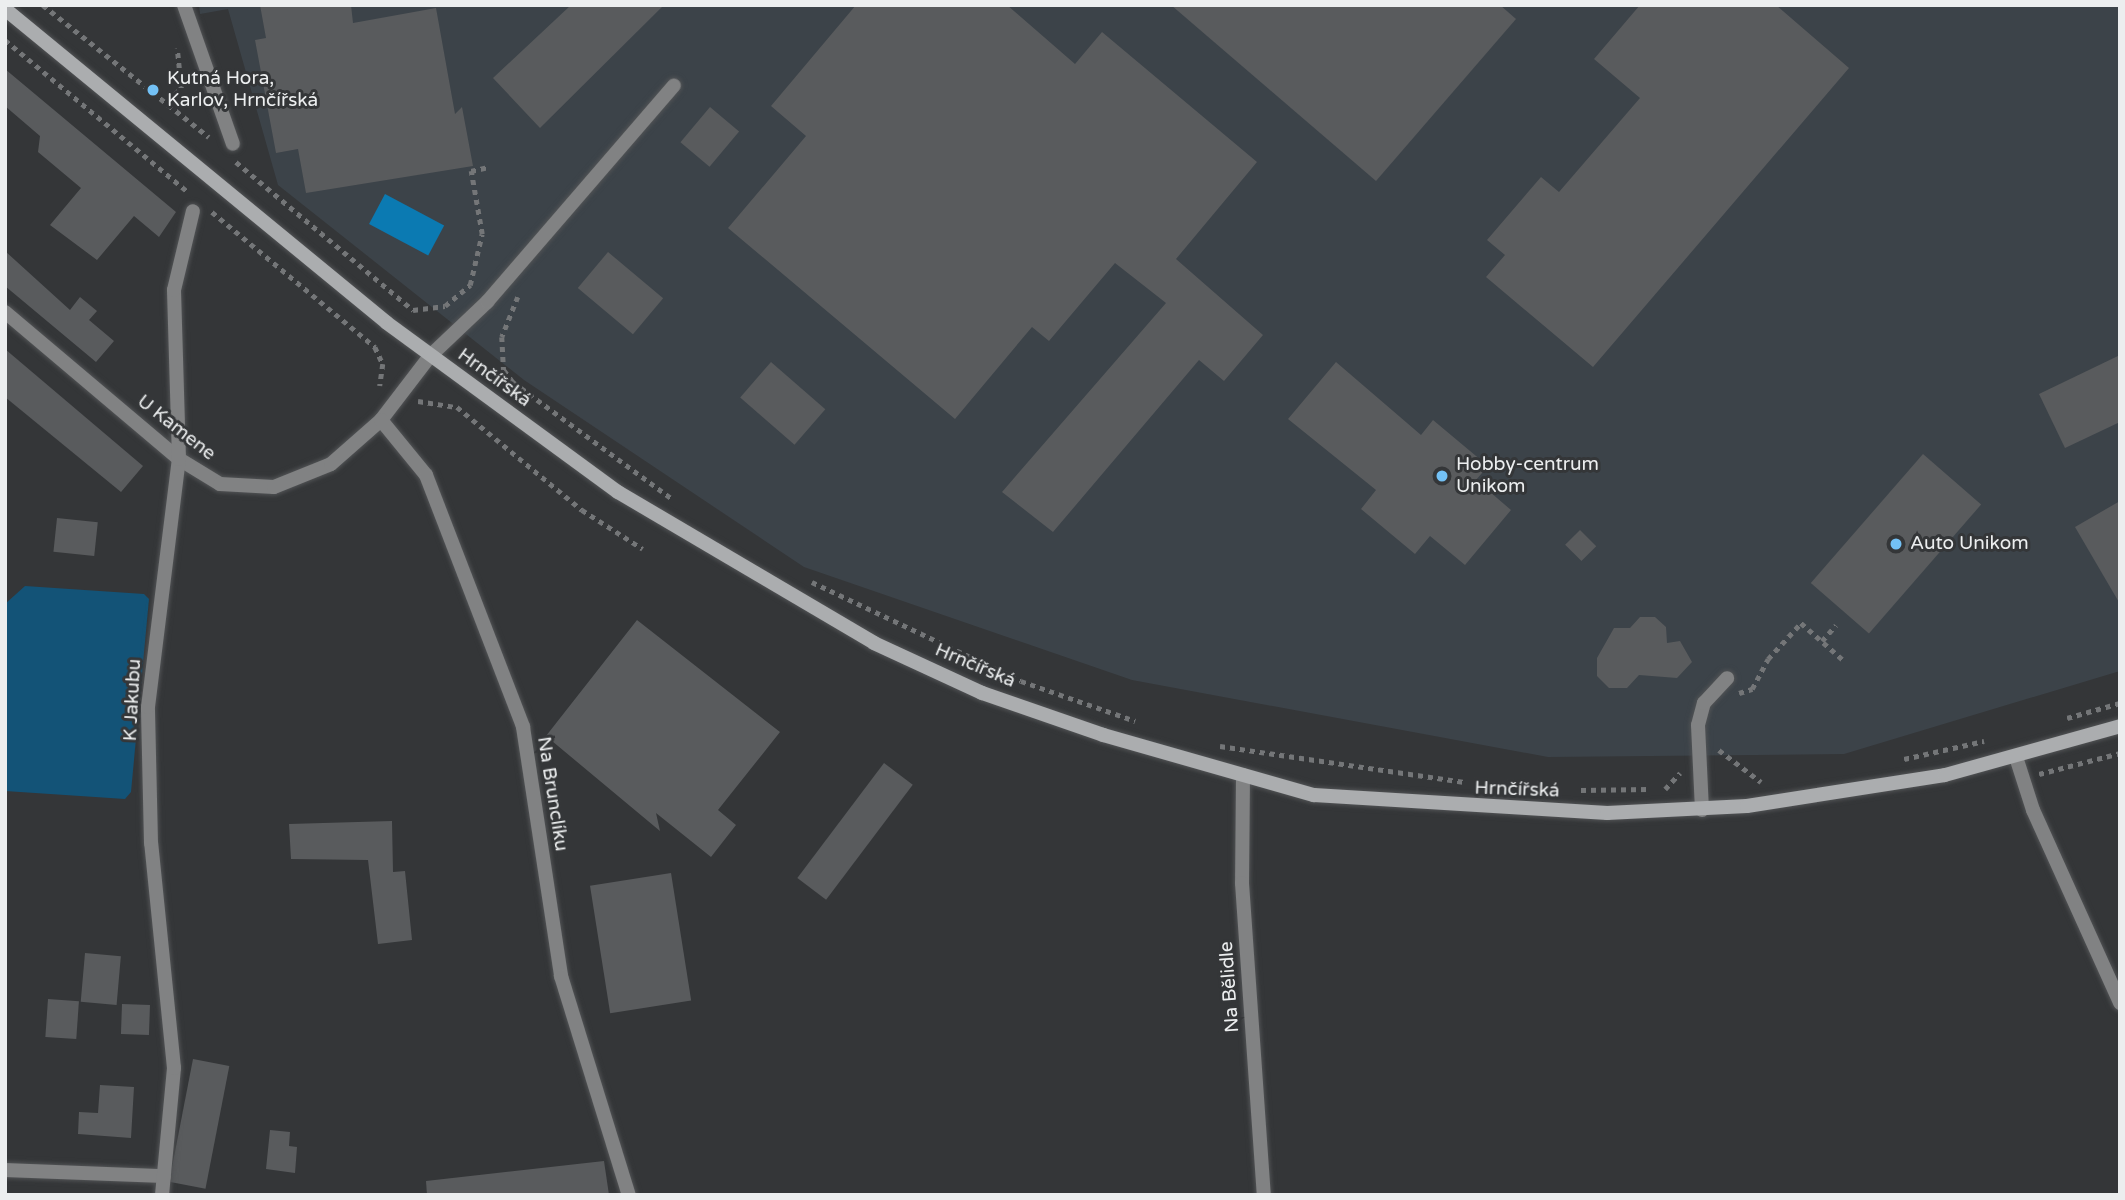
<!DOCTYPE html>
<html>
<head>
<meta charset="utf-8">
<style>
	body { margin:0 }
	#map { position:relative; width:2125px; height:1200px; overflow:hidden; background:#343638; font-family:"Varela Round",sans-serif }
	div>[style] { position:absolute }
	.built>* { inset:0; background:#3c4349 }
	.green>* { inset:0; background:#135377 }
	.water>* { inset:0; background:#0b7ab2; transform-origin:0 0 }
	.building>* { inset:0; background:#595b5d; transform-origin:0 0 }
	.path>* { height:4.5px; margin-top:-2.25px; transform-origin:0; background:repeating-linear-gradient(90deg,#747678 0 5px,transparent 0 10px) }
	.roads { filter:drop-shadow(0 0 2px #515355) drop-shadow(0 0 2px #515355) }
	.service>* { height:14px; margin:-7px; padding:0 7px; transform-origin:7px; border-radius:7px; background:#818283 }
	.minor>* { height:14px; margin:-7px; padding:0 7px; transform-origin:7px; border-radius:7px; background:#818283 }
	.secondary>* { height:14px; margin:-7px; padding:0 7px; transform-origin:7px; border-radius:7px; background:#abadaf }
	.dots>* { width:19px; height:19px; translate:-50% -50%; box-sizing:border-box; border:4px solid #343638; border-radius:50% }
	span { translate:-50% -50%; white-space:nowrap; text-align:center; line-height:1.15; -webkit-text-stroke:6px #343638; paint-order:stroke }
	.poi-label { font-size:19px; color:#eceeef }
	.left { translate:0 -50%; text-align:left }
	.street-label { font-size:19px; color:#eceeef }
	.frame { position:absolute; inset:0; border:7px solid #eceeef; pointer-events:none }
</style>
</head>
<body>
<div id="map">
	<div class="built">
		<i style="clip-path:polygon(199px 5px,2120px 5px,2120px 671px,1844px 754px,1548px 757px,1132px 680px,804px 567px,524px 380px,278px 185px,228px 9px,200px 14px)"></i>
	</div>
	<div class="green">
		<i style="clip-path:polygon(25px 586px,144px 594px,149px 599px,131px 792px,125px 799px,5px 791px,5px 604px)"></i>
	</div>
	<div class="water">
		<i style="left:385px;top:194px;width:67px;height:34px;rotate:28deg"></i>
	</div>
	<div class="building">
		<i style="clip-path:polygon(260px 5px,351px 5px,353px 23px,436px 8px,455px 114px,462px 107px,473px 166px,306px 193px,298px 149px,276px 153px,255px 40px,266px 38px)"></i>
		<i style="clip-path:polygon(571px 5px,664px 5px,540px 128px,493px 78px)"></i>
		<i style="clip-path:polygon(856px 5px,1007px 5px,1075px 64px,1102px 32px,1257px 162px,1176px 259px,1263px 335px,1224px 381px,1199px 360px,1053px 532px,1002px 492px,1166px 303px,1115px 263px,1049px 341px,1032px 327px,955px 419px,728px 228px,806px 136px,771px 106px)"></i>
		<i style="clip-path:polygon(1171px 5px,1500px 5px,1516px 19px,1376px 181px)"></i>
		<i style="clip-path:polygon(1640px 5px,1776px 5px,1849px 68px,1593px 367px,1486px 277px,1505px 255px,1487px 240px,1541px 177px,1559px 192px,1640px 98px,1594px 59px)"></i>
		<i style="clip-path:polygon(5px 69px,176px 212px,159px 237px,134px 216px,97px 260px,50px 225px,81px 188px,38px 152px,40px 136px,5px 106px)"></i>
		<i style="left:710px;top:107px;width:38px;height:46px;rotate:40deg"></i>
		<i style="clip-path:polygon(5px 251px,70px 310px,80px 297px,97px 311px,89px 320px,114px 341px,96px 362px,5px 286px)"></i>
		<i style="left:608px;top:252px;width:72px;height:47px;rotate:40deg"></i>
		<i style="clip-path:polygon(5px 349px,143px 466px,121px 492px,5px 397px)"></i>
		<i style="clip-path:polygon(2120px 355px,2120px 422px,2065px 448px,2039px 394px)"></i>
		<i style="left:771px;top:362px;width:72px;height:47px;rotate:41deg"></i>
		<i style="clip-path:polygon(1336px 362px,1421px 435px,1433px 420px,1488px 466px,1476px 480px,1511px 510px,1465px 565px,1430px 536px,1415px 554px,1361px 509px,1376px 490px,1288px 419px)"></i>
		<i style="left:1923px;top:454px;width:77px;height:171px;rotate:41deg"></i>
		<i style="clip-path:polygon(2120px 501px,2120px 604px,2075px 527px)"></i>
		<i style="left:57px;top:518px;width:41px;height:34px;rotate:6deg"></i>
		<i style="left:1580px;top:530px;width:23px;height:21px;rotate:45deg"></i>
		<i style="clip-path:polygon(1640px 617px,1655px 617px,1666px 627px,1667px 643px,1680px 641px,1692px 662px,1677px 678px,1639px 675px,1627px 688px,1609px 688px,1597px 676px,1597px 658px,1614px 628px,1630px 628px)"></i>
		<i style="clip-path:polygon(637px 620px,780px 732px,718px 810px,736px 825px,711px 857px,656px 813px,660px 831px,546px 736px)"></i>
		<i style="left:884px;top:763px;width:36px;height:144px;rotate:37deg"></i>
		<i style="clip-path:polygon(392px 821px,393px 872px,405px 871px,412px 940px,378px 944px,368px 860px,291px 859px,289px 824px)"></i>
		<i style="left:671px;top:873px;width:129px;height:82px;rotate:81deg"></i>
		<i style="left:85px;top:953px;width:36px;height:49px;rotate:5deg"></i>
		<i style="left:48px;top:999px;width:31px;height:38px;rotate:4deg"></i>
		<i style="left:122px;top:1004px;width:28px;height:30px;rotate:2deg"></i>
		<i style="left:193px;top:1059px;width:37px;height:125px;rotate:11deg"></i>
		<i style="clip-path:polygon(100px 1085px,134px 1087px,131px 1138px,78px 1134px,79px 1112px,98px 1113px)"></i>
		<i style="clip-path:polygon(270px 1130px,290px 1132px,289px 1146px,297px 1147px,295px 1173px,266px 1169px)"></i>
		<i style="clip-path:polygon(604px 1161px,609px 1195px,427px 1195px,426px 1181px)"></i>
	</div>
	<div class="path">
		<i style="left:43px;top:5px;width:212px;rotate:38.5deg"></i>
		<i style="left:5px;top:40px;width:239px;rotate:39.7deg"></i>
		<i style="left:168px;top:101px;width:18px;rotate:-45deg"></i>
		<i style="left:181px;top:88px;width:40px;rotate:-95.7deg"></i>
		<i style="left:236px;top:162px;width:231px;rotate:39.9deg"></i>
		<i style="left:413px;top:310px;width:32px;rotate:-7deg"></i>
		<i style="left:445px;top:306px;width:33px;rotate:-40deg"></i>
		<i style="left:470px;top:285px;width:52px;rotate:-76.8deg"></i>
		<i style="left:482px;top:234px;width:64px;rotate:-99.9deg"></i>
		<i style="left:471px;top:171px;width:18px;rotate:-13deg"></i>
		<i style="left:212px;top:212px;width:212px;rotate:39.6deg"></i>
		<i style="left:375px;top:347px;width:19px;rotate:65deg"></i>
		<i style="left:383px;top:364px;width:22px;rotate:98deg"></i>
		<i style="left:518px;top:297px;width:43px;rotate:111.8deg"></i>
		<i style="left:502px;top:337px;width:33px;rotate:87deg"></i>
		<i style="left:504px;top:370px;width:15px;rotate:53deg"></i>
		<i style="left:513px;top:382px;width:197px;rotate:36.3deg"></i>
		<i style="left:418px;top:401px;width:39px;rotate:9deg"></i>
		<i style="left:457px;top:407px;width:162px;rotate:39.5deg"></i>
		<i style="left:582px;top:510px;width:72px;rotate:32.6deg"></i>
		<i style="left:812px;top:582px;width:231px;rotate:25.3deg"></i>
		<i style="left:1021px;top:681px;width:121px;rotate:19.3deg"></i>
		<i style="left:1822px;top:641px;width:21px;rotate:-49deg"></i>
		<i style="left:1739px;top:693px;width:14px;rotate:-17deg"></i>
		<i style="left:1752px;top:689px;width:34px;rotate:-62deg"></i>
		<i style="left:1768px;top:659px;width:49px;rotate:-47.5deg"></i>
		<i style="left:1801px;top:623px;width:55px;rotate:41.3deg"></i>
		<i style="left:2067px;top:718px;width:55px;rotate:-15.8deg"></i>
		<i style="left:1220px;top:746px;width:247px;rotate:8.4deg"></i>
		<i style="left:1719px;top:750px;width:53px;rotate:37.3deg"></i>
		<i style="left:1904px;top:759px;width:82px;rotate:-12.7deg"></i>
		<i style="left:2039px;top:774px;width:84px;rotate:-14.5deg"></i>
		<i style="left:1665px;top:789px;width:22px;rotate:-47deg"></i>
		<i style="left:1581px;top:790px;width:68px;rotate:-0.8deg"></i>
	</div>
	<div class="roads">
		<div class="service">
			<i style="left:430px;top:356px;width:79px;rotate:-43.5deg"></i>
			<i style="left:487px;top:302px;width:286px;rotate:-49.2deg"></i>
			<i style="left:2016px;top:757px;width:56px;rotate:72.2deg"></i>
			<i style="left:2033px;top:810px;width:212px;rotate:65.7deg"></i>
			<i style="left:1702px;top:810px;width:85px;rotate:-92.7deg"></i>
			<i style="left:1698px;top:725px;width:23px;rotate:-75deg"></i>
			<i style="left:1704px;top:703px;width:34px;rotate:-47deg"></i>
		</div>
		<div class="minor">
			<i style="left:184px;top:5px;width:147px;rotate:70.6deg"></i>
			<i style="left:5px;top:312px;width:228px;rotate:40.2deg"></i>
			<i style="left:179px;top:459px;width:48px;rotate:31.4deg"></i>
			<i style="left:220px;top:484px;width:54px;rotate:3.2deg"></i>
			<i style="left:274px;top:487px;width:61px;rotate:-22deg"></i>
			<i style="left:331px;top:464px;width:67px;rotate:-41.3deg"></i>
			<i style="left:381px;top:420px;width:81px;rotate:-52.6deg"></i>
			<i style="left:381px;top:420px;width:71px;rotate:50.7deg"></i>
			<i style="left:426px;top:475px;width:270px;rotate:68.9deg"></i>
			<i style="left:523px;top:727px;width:252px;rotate:81.3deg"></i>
			<i style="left:561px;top:976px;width:229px;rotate:72.8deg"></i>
			<i style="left:1243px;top:775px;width:108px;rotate:90.5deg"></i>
			<i style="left:1242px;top:883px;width:313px;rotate:86deg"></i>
			<i style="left:5px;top:1170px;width:159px;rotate:2.2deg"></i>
			<i style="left:162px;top:1195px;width:128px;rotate:-84.6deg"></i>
			<i style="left:174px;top:1068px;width:226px;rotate:-95.8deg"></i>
			<i style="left:151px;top:843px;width:136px;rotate:-91.3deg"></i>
			<i style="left:148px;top:707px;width:250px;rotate:-82.9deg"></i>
			<i style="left:179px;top:459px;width:169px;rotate:-91.7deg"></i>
			<i style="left:174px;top:290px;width:81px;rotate:-76.5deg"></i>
		</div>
		<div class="secondary">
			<i style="left:5px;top:9px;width:494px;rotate:39.4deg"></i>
			<i style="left:387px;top:323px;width:286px;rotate:36.2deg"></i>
			<i style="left:618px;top:492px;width:297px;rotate:30.5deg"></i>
			<i style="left:874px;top:643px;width:119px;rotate:24.8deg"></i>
			<i style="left:982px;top:693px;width:128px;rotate:19.1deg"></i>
			<i style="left:1103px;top:735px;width:219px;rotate:15.9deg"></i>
			<i style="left:1314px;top:795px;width:294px;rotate:3.5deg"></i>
			<i style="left:1607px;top:813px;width:140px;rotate:-2.9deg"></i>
			<i style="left:1747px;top:806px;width:200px;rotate:-8.9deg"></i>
			<i style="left:1945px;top:775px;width:182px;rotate:-15.6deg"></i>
		</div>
	</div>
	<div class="dots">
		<i style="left:153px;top:90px;background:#73c1f5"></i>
		<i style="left:1442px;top:476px;background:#73c1f5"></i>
		<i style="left:1896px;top:544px;background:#73c1f5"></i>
	</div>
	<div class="poi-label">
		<span class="left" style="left:167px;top:90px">Kutná Hora,<br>Karlov, Hrnčířská</span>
		<span class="left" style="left:1456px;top:476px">Hobby-centrum<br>Unikom</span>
		<span class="left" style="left:1910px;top:544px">Auto Unikom</span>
	</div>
	<div class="street-label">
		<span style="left:494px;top:378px;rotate:36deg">Hrnčířská</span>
		<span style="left:176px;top:428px;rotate:38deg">U Kamene</span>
		<span style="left:975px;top:666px;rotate:23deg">Hrnčířská</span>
		<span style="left:133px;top:700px;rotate:-87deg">K Jakubu</span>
		<span style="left:1517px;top:790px;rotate:2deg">Hrnčířská</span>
		<span style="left:552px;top:794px;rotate:81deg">Na Brunclíku</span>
		<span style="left:1230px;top:987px;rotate:-94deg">Na Bělidle</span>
	</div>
	<div class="frame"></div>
</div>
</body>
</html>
